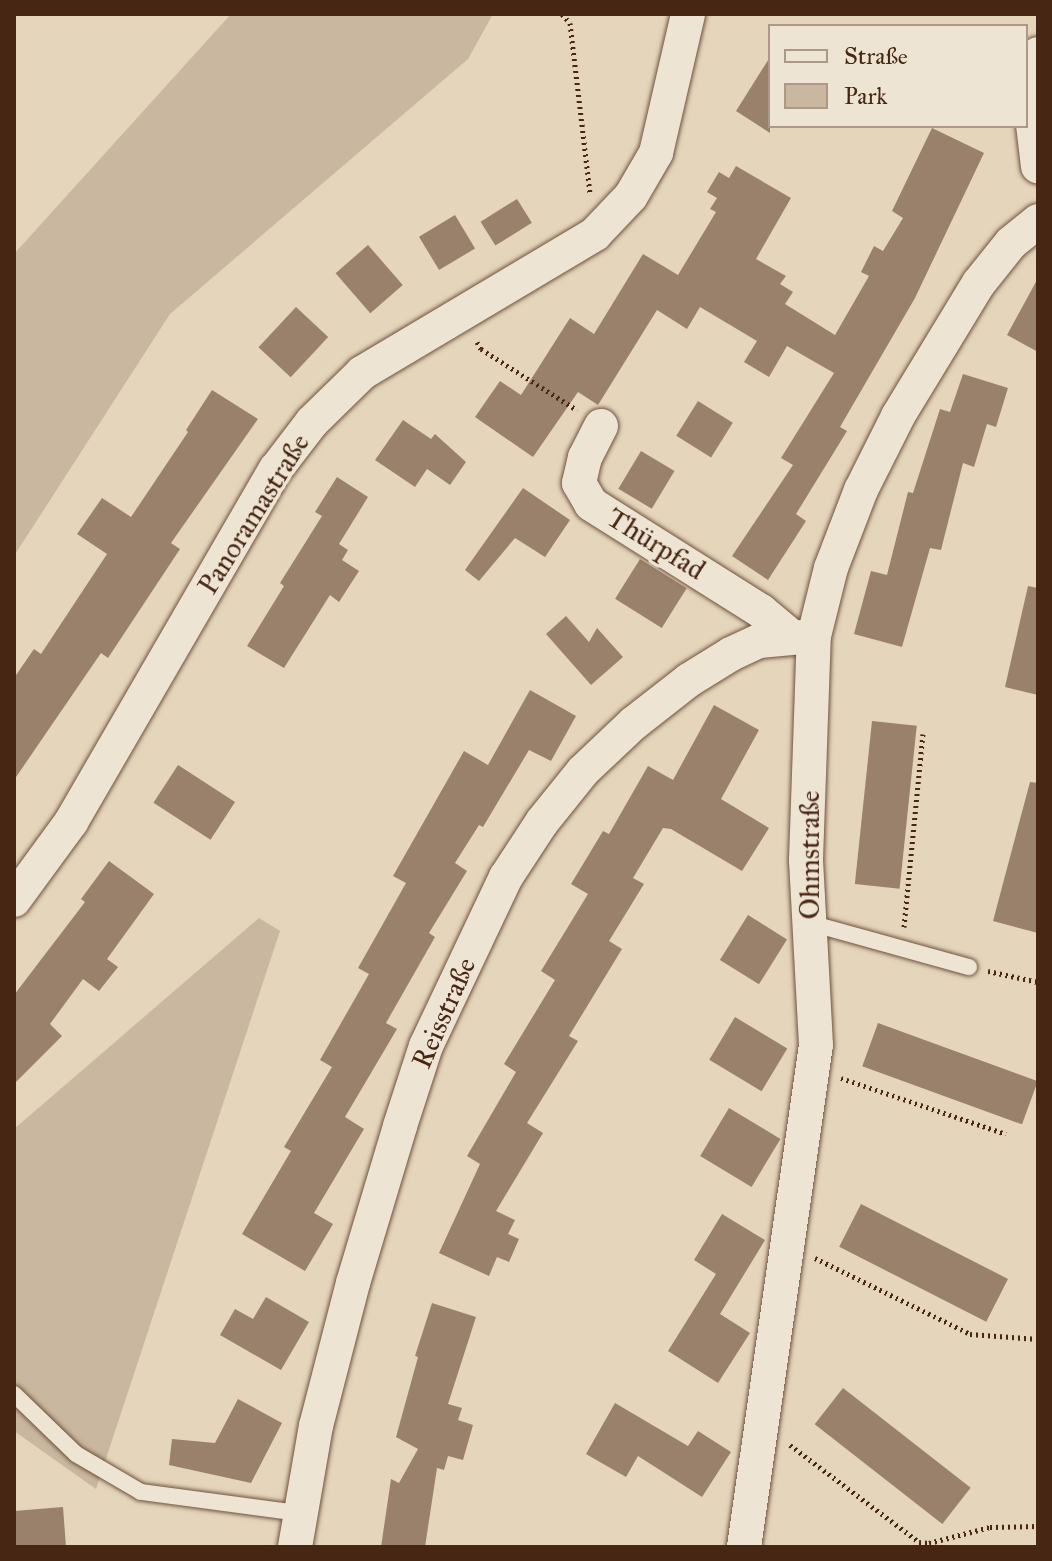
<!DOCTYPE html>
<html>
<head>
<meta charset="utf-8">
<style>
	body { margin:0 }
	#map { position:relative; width:1052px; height:1561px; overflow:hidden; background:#e5d5bb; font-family:"IM FELL Great Primer",serif }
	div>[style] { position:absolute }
	.green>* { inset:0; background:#cab79f }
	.building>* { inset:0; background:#9a816b; transform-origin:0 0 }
	.path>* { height:5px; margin-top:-2.5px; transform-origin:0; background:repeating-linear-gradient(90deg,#482614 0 2px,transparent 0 6px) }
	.roads { filter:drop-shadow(0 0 2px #6f523e) drop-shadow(0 0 2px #6f523e) }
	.lane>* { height:16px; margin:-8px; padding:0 8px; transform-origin:8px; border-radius:8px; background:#eee4d3 }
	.street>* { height:34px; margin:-17px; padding:0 17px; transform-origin:17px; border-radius:17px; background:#eee4d3 }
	span { translate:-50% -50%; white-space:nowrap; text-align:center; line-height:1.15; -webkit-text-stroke:7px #eee4d3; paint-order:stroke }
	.street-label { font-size:28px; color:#482614 }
	.frame { position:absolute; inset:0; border:16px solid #482614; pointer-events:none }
	.legend { position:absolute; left:768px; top:24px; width:260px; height:104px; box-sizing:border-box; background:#eee4d3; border:2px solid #ac9887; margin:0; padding:10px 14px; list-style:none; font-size:24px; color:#482614 }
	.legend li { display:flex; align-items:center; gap:16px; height:40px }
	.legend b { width:40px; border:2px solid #ac9887 }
</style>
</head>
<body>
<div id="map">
	<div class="green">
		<i style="clip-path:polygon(231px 14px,493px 14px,468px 59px,170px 314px,14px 556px,14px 254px)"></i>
		<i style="clip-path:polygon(259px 918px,280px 931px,96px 1489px,14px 1431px,14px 1129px)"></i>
	</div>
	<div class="building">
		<i style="clip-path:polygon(770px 57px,770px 133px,736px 111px)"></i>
		<i style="clip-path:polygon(932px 128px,984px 153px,915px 298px,840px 427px,847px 431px,796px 514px,806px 521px,768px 580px,732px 556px,793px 465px,781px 458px,834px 373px,787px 346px,769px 377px,744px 362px,757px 341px,700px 307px,687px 329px,657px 310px,598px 405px,578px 392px,533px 457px,475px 417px,500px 381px,521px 395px,570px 318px,594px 334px,643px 254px,678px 275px,716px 212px,710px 209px,717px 198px,707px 192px,719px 172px,729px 178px,736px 166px,791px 198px,756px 259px,786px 276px,780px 284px,793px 292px,785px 304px,835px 335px,869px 276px,861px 272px,874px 246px,883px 251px,903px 218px,892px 211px)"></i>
		<i style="left:517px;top:199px;width:28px;height:43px;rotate:58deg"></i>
		<i style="left:455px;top:215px;width:39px;height:42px;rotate:59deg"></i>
		<i style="left:368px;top:245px;width:53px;height:43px;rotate:49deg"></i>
		<i style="clip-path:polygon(1038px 278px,1038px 352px,1007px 335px)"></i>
		<i style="left:296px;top:307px;width:44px;height:55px;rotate:43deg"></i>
		<i style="clip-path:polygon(963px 374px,1008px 388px,996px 427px,987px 424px,974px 467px,963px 463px,941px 550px,930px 548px,902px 647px,854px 634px,871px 571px,887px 575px,908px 492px,913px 493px,940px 409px,950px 412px)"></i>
		<i style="clip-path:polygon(212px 390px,258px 419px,171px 543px,180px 549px,108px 658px,101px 653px,14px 780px,14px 678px,34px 649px,41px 654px,107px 554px,77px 534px,102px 498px,131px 517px,188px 432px,186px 430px)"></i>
		<i style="left:698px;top:401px;width:41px;height:41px;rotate:32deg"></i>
		<i style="clip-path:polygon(403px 420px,431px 439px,435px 434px,466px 462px,450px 485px,427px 469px,415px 487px,375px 460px)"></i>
		<i style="left:641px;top:451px;width:39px;height:44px;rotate:31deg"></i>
		<i style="clip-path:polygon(337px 477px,368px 497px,339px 544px,348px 550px,342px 560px,359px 571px,339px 602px,330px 595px,284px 668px,247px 646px,284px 586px,280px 583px,322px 516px,315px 512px)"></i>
		<i style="clip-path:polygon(523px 488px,570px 520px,545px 557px,515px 538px,479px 581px,465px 570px)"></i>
		<i style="left:640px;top:559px;width:55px;height:47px;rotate:32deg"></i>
		<i style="clip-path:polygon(1028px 586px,1038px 588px,1038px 695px,1005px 687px)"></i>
		<i style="clip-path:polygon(566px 616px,589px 642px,597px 628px,623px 657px,591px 685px,546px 634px)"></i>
		<i style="clip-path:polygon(530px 690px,576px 716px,551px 761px,529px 750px,483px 827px,479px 825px,455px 863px,467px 871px,429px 933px,435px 937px,386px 1023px,397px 1029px,345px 1117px,364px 1129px,314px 1213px,333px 1224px,305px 1271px,242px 1234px,291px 1151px,284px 1147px,332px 1067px,320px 1060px,369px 974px,358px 968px,406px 883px,393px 876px,464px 751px,488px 765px)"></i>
		<i style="clip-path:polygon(714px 705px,759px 730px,721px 799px,769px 828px,742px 871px,671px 829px,663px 828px,633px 878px,644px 884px,609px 941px,622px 949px,569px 1036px,578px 1041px,527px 1123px,543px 1133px,496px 1211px,515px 1220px,508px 1234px,519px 1239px,509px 1262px,497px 1257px,489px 1276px,439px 1253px,480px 1164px,467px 1156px,516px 1072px,504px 1064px,555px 980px,541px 971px,588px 894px,571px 884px,603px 831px,609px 834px,648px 766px,673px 780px)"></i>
		<i style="left:872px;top:721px;width:45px;height:164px;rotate:6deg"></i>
		<i style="left:178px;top:765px;width:68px;height:45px;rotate:33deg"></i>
		<i style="clip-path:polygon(1030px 782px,1038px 783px,1038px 933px,993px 921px)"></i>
		<i style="clip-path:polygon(109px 861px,154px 894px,107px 959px,118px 967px,99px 991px,83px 979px,50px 1024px,62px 1036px,14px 1084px,14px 995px,85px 902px,81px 899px)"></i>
		<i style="left:748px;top:915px;width:46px;height:53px;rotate:32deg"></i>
		<i style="left:735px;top:1017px;width:61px;height:50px;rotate:31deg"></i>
		<i style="left:878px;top:1023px;width:170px;height:46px;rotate:20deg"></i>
		<i style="left:729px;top:1108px;width:60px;height:56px;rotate:31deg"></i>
		<i style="left:861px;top:1204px;width:165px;height:48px;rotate:27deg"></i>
		<i style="clip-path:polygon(722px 1214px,765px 1240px,720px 1314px,750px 1333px,718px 1383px,668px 1351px,716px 1274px,694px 1260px)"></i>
		<i style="clip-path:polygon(266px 1297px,309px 1322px,281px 1370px,220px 1335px,235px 1309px,253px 1319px)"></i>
		<i style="clip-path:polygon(432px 1303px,476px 1317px,448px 1404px,462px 1408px,458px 1420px,473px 1425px,463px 1460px,448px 1456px,444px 1470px,437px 1468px,425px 1547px,381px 1547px,391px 1479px,399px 1483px,418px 1449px,396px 1437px,418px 1357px,415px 1356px)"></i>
		<i style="left:843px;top:1388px;width:162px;height:46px;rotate:38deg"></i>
		<i style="clip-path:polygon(238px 1399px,282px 1423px,251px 1483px,169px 1465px,172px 1439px,215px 1443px)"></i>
		<i style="clip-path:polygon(615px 1403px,688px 1446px,698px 1431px,731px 1452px,702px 1497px,638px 1456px,626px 1477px,586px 1454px)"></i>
		<i style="clip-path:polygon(63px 1507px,66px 1547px,14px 1547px,14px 1511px)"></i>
	</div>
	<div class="path">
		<i style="left:562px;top:14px;width:12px;rotate:48deg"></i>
		<i style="left:570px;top:23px;width:172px;rotate:83.3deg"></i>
		<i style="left:477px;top:342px;width:8px;rotate:60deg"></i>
		<i style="left:481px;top:349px;width:114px;rotate:32.4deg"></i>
		<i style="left:904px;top:927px;width:194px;rotate:-84.4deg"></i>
		<i style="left:988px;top:971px;width:51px;rotate:12.4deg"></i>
		<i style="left:841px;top:1078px;width:174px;rotate:18.7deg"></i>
		<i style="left:815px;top:1258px;width:173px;rotate:26.1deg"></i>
		<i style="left:970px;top:1334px;width:68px;rotate:4.2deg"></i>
		<i style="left:790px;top:1445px;width:161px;rotate:36.9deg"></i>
		<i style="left:919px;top:1542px;width:10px;rotate:6deg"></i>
		<i style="left:929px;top:1543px;width:63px;rotate:-14.7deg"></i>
		<i style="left:990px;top:1527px;width:48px;rotate:-1.2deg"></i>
	</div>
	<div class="roads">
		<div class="lane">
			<i style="left:810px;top:923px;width:165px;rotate:15.5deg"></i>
			<i style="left:14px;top:1394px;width:86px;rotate:44.1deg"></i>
			<i style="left:76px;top:1454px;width:75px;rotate:30.3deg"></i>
			<i style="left:141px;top:1492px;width:159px;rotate:7.6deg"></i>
		</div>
		<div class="street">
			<i style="left:1038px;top:54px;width:38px;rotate:104deg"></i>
			<i style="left:1029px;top:91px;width:76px;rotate:83.2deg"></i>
			<i style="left:601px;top:426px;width:35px;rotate:117deg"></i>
			<i style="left:585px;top:457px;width:27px;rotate:103deg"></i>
			<i style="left:579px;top:483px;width:24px;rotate:60deg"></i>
			<i style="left:591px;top:504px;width:201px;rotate:32.2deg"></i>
			<i style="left:761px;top:611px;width:39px;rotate:40deg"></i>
			<i style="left:14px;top:900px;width:97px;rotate:-53.8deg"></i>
			<i style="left:71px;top:822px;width:408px;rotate:-59.9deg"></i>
			<i style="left:276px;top:469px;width:59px;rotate:-52.5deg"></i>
			<i style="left:312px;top:422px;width:70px;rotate:-44.4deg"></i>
			<i style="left:362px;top:373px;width:271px;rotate:-30.8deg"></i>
			<i style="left:595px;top:234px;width:52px;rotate:-46.5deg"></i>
			<i style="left:631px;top:196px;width:50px;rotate:-59.8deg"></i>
			<i style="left:656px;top:153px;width:143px;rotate:-77deg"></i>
			<i style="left:295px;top:1547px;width:123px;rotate:-80.2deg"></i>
			<i style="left:316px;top:1426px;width:148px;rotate:-75.5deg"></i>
			<i style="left:353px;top:1283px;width:164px;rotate:-73.3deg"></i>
			<i style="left:400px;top:1126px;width:84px;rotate:-72deg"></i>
			<i style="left:426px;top:1046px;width:187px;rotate:-64.7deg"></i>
			<i style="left:506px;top:877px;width:66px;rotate:-56.8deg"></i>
			<i style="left:542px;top:822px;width:65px;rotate:-51.2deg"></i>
			<i style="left:583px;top:771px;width:70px;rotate:-43.3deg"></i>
			<i style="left:634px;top:723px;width:70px;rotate:-38deg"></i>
			<i style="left:689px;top:680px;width:49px;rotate:-31.8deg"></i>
			<i style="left:731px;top:654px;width:31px;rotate:-25deg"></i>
			<i style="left:759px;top:641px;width:55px;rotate:-5.2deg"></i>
			<i style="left:744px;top:1547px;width:507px;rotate:-81.84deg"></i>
			<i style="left:816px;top:1045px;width:185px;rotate:-93.1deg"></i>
			<i style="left:806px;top:860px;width:224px;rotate:-88deg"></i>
			<i style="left:814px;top:636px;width:70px;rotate:-76deg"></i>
			<i style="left:831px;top:568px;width:84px;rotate:-69deg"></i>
			<i style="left:861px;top:490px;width:83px;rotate:-63.4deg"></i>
			<i style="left:898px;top:416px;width:156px;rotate:-58.7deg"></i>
			<i style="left:979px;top:283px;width:51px;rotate:-51.3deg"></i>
			<i style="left:1011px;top:243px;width:35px;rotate:-39deg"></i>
		</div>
	</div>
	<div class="street-label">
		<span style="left:254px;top:514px;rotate:-58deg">Panoramastraße</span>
		<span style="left:656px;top:544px;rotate:32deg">Thürpfad</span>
		<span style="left:810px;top:855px;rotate:-90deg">Ohmstraße</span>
		<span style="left:444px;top:1013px;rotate:-66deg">Reisstraße</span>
	</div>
	<div class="frame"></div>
	<ul class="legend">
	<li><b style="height:10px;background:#eee4d3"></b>Straße</li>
	<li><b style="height:22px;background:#cab79f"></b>Park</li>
	</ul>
</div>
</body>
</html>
